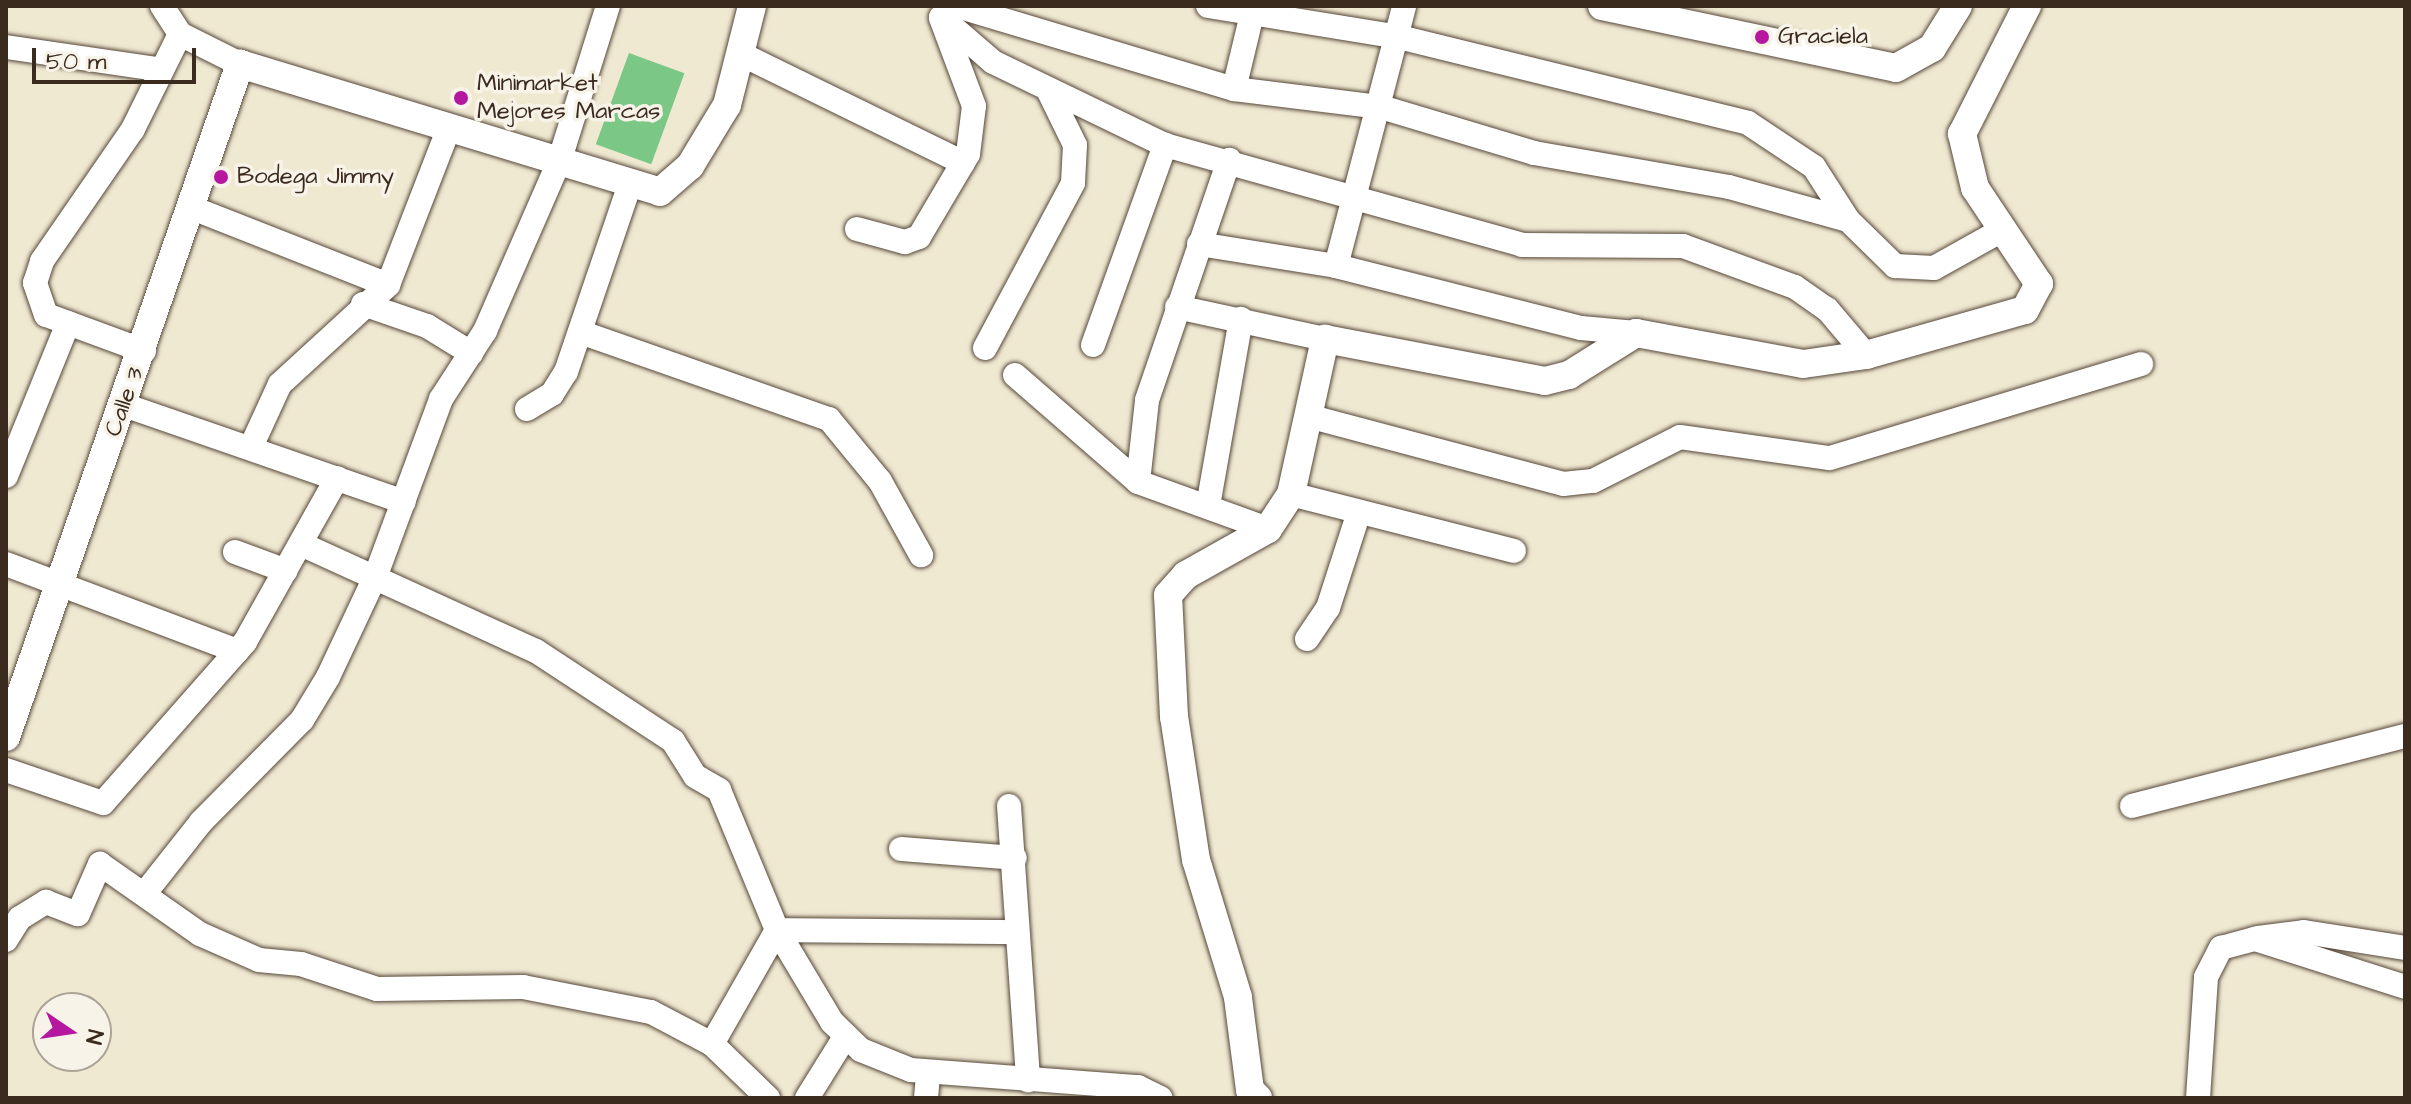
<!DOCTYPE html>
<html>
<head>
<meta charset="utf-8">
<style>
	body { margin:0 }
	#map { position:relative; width:2411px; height:1104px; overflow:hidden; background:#f0e9d2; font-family:"Architects Daughter",sans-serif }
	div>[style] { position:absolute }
	.green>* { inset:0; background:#7bc786; transform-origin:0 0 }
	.roads { filter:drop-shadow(0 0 2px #564739) drop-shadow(0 0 2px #564739) }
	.minor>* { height:24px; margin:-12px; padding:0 12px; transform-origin:12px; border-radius:12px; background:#fff }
	.tertiary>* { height:28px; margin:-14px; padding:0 14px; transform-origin:14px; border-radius:14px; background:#fff }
	.dots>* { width:22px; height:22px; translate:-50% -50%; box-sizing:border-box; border:4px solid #f7f3e8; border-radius:50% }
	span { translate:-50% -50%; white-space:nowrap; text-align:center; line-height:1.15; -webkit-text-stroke:7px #f7f3e8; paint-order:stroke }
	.poi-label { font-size:24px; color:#3b2a1e }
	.left { translate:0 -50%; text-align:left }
	.street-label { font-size:24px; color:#3b2a1e }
	.frame { position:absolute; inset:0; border:8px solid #3b2a1e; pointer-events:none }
	.north { position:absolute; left:32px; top:992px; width:80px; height:80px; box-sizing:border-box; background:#f7f3e8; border:2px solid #aca397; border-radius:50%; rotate:103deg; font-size:22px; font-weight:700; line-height:32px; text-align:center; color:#3b2a1e }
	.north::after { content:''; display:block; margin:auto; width:28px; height:36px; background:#b5179e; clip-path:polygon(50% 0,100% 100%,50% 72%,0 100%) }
	.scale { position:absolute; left:32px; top:48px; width:164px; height:36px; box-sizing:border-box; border:4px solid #3b2a1e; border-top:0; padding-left:10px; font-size:24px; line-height:28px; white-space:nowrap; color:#3b2a1e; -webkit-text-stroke:6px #f7f3e8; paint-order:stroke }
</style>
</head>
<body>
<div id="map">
	<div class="green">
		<i style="left:629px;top:53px;width:59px;height:97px;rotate:20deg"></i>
	</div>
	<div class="roads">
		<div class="minor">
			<i style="left:162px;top:6px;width:33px;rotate:57deg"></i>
			<i style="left:180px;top:34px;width:67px;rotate:26.6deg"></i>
			<i style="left:957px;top:6px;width:289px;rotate:16.7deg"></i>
			<i style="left:1234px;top:89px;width:148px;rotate:7deg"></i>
			<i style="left:1381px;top:107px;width:160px;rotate:16.7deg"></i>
			<i style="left:1534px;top:153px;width:198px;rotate:9.9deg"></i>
			<i style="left:1729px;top:187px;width:123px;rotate:15.5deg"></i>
			<i style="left:1208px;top:6px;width:193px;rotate:9.2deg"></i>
			<i style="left:1399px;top:37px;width:359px;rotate:13.8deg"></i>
			<i style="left:1748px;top:123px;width:79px;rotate:33.7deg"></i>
			<i style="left:1814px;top:167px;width:63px;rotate:57.3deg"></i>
			<i style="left:1848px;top:220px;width:66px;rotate:44.4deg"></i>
			<i style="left:1895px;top:266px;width:39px;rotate:3deg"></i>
			<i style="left:1934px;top:268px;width:80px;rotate:-29.1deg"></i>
			<i style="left:941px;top:17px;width:69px;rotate:40.9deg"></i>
			<i style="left:993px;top:62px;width:191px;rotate:25.8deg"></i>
			<i style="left:1165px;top:145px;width:371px;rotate:15.6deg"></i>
			<i style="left:1522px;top:245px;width:161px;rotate:0.4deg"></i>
			<i style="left:1683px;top:246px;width:119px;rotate:20.1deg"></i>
			<i style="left:1795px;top:287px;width:39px;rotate:35deg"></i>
			<i style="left:1827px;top:309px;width:60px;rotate:49.7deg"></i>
			<i style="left:6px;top:47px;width:153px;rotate:8.3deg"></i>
			<i style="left:743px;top:55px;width:245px;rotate:26.1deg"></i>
			<i style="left:1234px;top:89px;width:85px;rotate:-76.5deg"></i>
			<i style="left:195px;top:209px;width:207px;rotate:21.5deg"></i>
			<i style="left:388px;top:285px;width:168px;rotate:-68.8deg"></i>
			<i style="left:857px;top:229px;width:50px;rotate:15.2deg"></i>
			<i style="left:905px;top:242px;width:15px;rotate:-20deg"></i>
			<i style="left:919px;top:237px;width:96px;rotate:-59.4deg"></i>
			<i style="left:968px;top:154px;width:48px;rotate:-82.9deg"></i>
			<i style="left:974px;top:106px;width:94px;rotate:-110.6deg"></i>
			<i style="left:1199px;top:244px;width:139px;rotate:9.1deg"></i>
			<i style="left:1336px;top:266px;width:253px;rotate:14.2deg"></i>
			<i style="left:1581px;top:328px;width:55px;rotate:5.2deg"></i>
			<i style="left:1336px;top:266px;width:269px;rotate:-75.3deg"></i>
			<i style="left:363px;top:304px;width:68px;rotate:19deg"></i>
			<i style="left:427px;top:326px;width:52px;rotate:31.5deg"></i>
			<i style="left:1177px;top:307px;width:151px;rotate:12.2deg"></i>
			<i style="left:580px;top:332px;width:264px;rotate:19.3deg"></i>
			<i style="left:829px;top:419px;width:80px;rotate:50.6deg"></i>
			<i style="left:880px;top:481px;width:85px;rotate:61deg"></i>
			<i style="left:1093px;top:345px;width:213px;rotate:-70.2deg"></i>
			<i style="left:985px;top:348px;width:187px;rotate:-61.9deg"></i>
			<i style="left:1073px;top:183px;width:38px;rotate:-87deg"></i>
			<i style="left:1075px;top:145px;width:59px;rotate:-116.1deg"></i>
			<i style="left:144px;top:351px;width:104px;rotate:-159.8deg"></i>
			<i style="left:46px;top:315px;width:34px;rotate:-109deg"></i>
			<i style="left:35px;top:283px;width:23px;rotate:-72deg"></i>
			<i style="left:42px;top:261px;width:160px;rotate:-55.4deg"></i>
			<i style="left:133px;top:129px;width:106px;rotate:-63.7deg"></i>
			<i style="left:1015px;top:375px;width:163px;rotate:41deg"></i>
			<i style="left:1138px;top:482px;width:138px;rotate:19.9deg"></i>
			<i style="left:124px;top:405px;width:296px;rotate:19.1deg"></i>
			<i style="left:527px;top:409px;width:29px;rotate:-31deg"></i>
			<i style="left:552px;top:394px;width:26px;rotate:-58deg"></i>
			<i style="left:566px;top:372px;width:199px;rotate:-71.2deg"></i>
			<i style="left:1308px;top:416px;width:264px;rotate:14.9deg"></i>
			<i style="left:1563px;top:484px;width:30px;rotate:-6deg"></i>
			<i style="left:1593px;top:481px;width:97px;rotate:-26.8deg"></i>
			<i style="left:1680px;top:437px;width:151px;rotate:8deg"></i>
			<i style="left:1830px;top:458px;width:325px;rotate:-16.8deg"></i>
			<i style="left:251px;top:447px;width:69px;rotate:-65.3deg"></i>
			<i style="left:280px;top:384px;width:147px;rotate:-42.5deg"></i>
			<i style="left:6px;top:476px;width:165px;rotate:-67.9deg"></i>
			<i style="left:1138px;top:482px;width:82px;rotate:-83.7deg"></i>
			<i style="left:1147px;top:400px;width:254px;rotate:-71.1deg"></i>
			<i style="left:1291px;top:494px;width:230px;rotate:14.3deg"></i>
			<i style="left:1208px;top:506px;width:190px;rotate:-80deg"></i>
			<i style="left:301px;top:544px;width:258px;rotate:24.5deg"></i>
			<i style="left:536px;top:651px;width:164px;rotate:33.3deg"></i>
			<i style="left:673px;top:741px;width:41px;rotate:57.8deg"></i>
			<i style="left:695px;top:776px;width:28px;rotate:30deg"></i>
			<i style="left:719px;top:790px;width:152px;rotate:67.5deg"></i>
			<i style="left:777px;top:930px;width:107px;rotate:59.1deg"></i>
			<i style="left:832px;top:1022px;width:40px;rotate:44deg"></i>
			<i style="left:861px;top:1050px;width:54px;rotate:21.8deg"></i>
			<i style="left:911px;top:1070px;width:228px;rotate:4.3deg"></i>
			<i style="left:1138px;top:1087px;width:25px;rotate:26deg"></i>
			<i style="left:235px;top:552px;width:54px;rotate:20.4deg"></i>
			<i style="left:6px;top:564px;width:247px;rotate:20.6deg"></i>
			<i style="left:1307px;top:639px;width:37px;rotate:-56deg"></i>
			<i style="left:1328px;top:608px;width:101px;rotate:-72.1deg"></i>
			<i style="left:6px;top:770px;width:102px;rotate:18.8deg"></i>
			<i style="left:103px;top:803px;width:215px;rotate:-48.6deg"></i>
			<i style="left:245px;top:642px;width:188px;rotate:-60.7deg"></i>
			<i style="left:1009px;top:806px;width:275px;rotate:86deg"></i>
			<i style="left:2132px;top:806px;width:282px;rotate:-14.4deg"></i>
			<i style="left:901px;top:849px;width:114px;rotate:4.5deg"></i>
			<i style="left:145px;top:893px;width:90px;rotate:-51.7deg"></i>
			<i style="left:201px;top:822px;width:144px;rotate:-45.3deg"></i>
			<i style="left:302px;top:720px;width:50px;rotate:-58.8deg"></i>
			<i style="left:328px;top:677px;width:113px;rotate:-64.8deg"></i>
			<i style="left:376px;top:575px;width:188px;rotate:-69.7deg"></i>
			<i style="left:441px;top:399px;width:81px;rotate:-57.1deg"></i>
			<i style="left:485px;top:331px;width:188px;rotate:-66.4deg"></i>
			<i style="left:560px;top:159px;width:160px;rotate:-72.6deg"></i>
			<i style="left:777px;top:930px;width:240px;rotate:0.5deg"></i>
			<i style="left:2258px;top:938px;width:46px;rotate:-7.4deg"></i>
			<i style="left:2304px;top:932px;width:102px;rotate:9deg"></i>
			<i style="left:6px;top:940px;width:26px;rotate:-58deg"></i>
			<i style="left:20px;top:918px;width:31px;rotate:-32deg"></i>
			<i style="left:46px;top:902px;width:34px;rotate:21deg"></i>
			<i style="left:78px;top:914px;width:55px;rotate:-66.3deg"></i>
			<i style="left:100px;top:864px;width:122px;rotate:35deg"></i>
			<i style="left:200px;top:934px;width:64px;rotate:23.8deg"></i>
			<i style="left:259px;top:960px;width:42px;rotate:5.4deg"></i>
			<i style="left:301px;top:964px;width:80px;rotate:18.2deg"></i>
			<i style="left:377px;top:989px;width:146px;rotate:-0.8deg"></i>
			<i style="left:523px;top:987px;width:130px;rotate:11.1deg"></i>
			<i style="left:651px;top:1012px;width:69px;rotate:27.7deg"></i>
			<i style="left:712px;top:1044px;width:78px;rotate:44deg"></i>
			<i style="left:712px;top:1044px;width:131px;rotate:-60.3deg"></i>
			<i style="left:807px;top:1098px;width:72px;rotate:-58.1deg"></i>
			<i style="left:926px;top:1098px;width:25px;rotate:-85deg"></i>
			<i style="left:2198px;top:1098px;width:121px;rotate:-86.2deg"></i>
			<i style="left:2206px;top:977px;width:33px;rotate:-63deg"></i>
			<i style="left:2221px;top:948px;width:35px;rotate:-15deg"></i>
			<i style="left:2255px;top:939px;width:157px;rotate:17.7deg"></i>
		</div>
		<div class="tertiary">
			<i style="left:1602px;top:6px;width:300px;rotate:11.9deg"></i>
			<i style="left:1896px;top:68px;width:41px;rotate:-29.1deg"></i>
			<i style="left:1932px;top:48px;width:49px;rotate:-58.2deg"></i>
			<i style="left:6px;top:737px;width:713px;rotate:-70.83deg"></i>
			<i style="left:240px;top:64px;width:439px;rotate:16.9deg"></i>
			<i style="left:660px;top:192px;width:40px;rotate:-41deg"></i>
			<i style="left:690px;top:166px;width:71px;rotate:-58.8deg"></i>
			<i style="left:727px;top:105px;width:102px;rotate:-75.8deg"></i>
			<i style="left:1258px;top:1098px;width:11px;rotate:-135deg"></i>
			<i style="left:1250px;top:1090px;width:94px;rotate:-97.4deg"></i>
			<i style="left:1238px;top:997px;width:143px;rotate:-107deg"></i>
			<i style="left:1196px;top:860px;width:145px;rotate:-98.7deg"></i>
			<i style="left:1174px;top:717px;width:122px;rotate:-92.8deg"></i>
			<i style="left:1168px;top:595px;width:27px;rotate:-48deg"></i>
			<i style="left:1186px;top:575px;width:94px;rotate:-29.3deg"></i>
			<i style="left:1268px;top:529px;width:42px;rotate:-56.7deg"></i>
			<i style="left:1291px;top:494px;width:159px;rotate:-77.6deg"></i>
			<i style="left:1325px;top:339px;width:224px;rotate:10.8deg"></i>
			<i style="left:1545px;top:381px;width:25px;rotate:-14deg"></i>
			<i style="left:1569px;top:375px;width:79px;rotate:-32.1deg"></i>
			<i style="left:1636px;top:333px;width:170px;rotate:10.5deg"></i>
			<i style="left:1803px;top:364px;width:64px;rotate:-8.1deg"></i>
			<i style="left:1866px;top:355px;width:165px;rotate:-15.8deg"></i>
			<i style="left:2025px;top:310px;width:30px;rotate:-62deg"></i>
			<i style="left:2039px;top:284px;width:115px;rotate:-123.7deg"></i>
			<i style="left:1975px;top:188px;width:56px;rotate:-103.5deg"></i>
			<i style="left:1962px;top:134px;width:144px;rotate:-63.1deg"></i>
		</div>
	</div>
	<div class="dots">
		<i style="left:1762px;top:37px;background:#b5179e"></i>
		<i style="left:461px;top:98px;background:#b5179e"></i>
		<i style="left:221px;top:177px;background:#b5179e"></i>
	</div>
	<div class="poi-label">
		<span class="left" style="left:1778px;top:37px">Graciela</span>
		<span class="left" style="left:477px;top:98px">Minimarket<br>Mejores Marcas</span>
		<span class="left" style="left:237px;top:177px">Bodega Jimmy</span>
	</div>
	<div class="street-label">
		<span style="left:125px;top:402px;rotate:-70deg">Calle 3</span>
	</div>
	<div class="frame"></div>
	<div class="north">N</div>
	<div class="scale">50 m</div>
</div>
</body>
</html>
